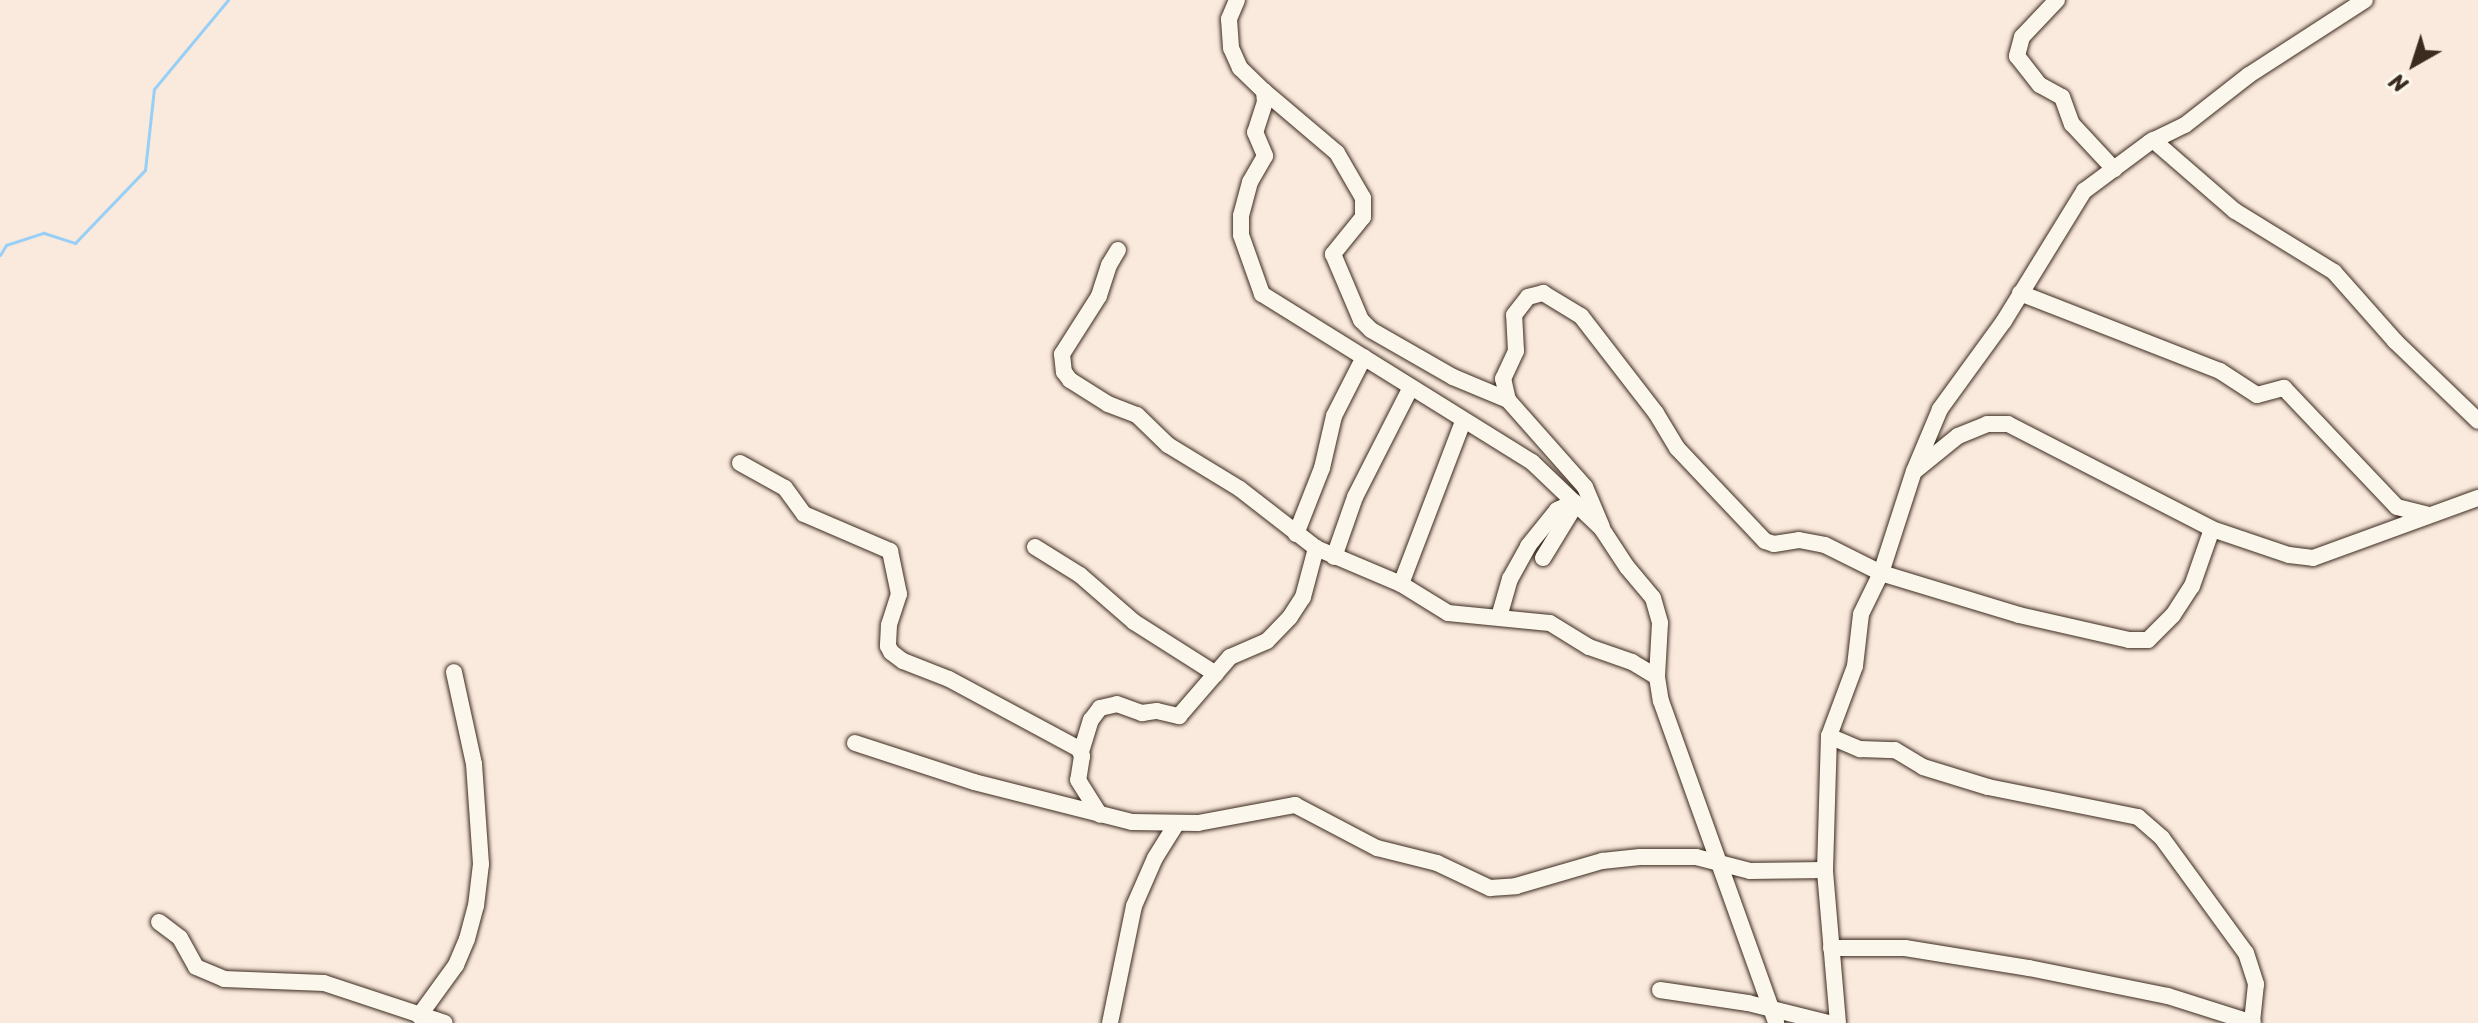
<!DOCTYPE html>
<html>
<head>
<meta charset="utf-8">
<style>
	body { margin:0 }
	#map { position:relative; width:2478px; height:1023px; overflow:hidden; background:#faeadd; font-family:Sriracha,sans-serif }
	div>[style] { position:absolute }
	.stream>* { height:3px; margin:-1.5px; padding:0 1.5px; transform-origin:1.5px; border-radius:1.5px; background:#98cff7 }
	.roads { filter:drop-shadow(0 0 2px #3b2a1e) drop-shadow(0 0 2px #3b2a1e) }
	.minor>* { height:16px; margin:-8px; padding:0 8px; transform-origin:8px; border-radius:8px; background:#fbf7ec }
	span { translate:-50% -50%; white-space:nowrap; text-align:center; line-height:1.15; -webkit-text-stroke:7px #fbf7ec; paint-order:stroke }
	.north { position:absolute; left:2374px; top:24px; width:80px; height:80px; -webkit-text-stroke:6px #fbf7ec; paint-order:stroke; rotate:219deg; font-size:22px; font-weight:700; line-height:32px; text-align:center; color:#3b2a1e }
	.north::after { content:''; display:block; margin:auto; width:28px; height:36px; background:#3b2a1e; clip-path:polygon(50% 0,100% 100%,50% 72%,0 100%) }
</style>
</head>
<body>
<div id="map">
	<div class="stream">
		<i style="left:0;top:255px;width:12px;rotate:-59deg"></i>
		<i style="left:6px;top:245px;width:40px;rotate:-18deg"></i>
		<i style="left:44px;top:233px;width:33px;rotate:18deg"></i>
		<i style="left:75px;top:243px;width:101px;rotate:-46.2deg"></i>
		<i style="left:145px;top:170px;width:81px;rotate:-83.7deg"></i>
		<i style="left:154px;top:89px;width:116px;rotate:-50.3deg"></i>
	</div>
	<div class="roads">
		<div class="minor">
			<i style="left:1237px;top:0;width:21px;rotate:113deg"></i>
			<i style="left:1229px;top:19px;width:29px;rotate:86deg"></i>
			<i style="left:1231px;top:48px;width:22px;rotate:66deg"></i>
			<i style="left:1240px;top:68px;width:33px;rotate:44deg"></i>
			<i style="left:1264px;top:91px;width:11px;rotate:85deg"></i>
			<i style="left:1265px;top:102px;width:32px;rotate:108deg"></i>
			<i style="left:1255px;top:132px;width:26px;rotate:67deg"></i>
			<i style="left:1265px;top:156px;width:30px;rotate:120deg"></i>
			<i style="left:1250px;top:182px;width:35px;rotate:105deg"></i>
			<i style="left:1241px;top:216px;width:19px;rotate:90deg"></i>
			<i style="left:1241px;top:235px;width:63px;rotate:70.4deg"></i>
			<i style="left:1262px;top:294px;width:318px;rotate:31.9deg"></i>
			<i style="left:1532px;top:462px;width:97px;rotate:43.7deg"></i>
			<i style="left:1602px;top:529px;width:45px;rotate:56.7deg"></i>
			<i style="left:1627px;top:567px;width:40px;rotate:50deg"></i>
			<i style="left:1653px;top:598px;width:26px;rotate:74deg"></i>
			<i style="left:1660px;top:623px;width:54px;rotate:93.2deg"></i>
			<i style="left:1657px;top:677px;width:24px;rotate:81deg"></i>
			<i style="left:1661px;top:701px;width:342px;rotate:70.3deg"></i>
			<i style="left:2057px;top:0;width:51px;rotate:133.4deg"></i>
			<i style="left:2022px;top:37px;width:20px;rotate:105deg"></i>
			<i style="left:2017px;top:56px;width:37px;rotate:52deg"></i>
			<i style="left:2040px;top:85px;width:25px;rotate:29deg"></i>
			<i style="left:2062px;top:97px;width:29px;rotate:70deg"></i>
			<i style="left:2072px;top:124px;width:62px;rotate:47deg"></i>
			<i style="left:1264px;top:91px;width:96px;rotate:40.3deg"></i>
			<i style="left:1337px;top:153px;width:52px;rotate:60deg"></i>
			<i style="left:1363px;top:198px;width:19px;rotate:90deg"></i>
			<i style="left:1363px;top:217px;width:48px;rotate:129deg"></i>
			<i style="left:1333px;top:254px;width:72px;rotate:67deg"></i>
			<i style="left:1361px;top:320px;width:14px;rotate:45deg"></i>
			<i style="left:1371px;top:330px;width:95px;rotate:29.8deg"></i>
			<i style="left:1453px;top:377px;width:60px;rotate:22.7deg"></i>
			<i style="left:1508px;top:400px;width:116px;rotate:48.5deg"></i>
			<i style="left:1585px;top:487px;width:43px;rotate:67deg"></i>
			<i style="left:2153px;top:140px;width:108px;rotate:40.9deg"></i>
			<i style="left:2235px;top:211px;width:116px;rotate:31.6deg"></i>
			<i style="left:2334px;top:272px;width:92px;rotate:48.5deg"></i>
			<i style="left:2395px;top:341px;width:115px;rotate:43.9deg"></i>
			<i style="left:1118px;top:250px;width:17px;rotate:121deg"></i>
			<i style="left:1109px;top:265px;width:33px;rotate:108deg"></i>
			<i style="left:1099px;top:296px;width:69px;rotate:122.5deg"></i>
			<i style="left:1062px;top:354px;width:18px;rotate:84deg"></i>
			<i style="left:1064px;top:372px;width:10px;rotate:53deg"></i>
			<i style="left:1070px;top:380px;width:45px;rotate:32.3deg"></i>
			<i style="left:1108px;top:404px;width:31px;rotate:21deg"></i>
			<i style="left:1137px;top:415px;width:43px;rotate:44.1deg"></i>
			<i style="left:1168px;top:445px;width:84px;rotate:31.4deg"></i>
			<i style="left:1240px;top:489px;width:96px;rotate:37.8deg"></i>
			<i style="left:1316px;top:548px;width:92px;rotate:23deg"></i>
			<i style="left:1401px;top:584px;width:55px;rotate:31.7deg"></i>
			<i style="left:1448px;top:613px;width:102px;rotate:5.6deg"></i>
			<i style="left:1550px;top:623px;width:46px;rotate:31.6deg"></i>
			<i style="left:1589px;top:647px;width:46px;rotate:19.2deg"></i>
			<i style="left:1632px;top:662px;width:29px;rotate:31deg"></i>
			<i style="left:2020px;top:293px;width:215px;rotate:21.3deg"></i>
			<i style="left:2220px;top:371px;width:44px;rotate:33deg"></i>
			<i style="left:2257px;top:395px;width:28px;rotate:-15deg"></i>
			<i style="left:2284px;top:388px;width:164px;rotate:46.5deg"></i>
			<i style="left:2397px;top:507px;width:33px;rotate:14deg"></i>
			<i style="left:1508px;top:400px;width:22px;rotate:-103deg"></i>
			<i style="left:1503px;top:379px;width:31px;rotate:-65deg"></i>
			<i style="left:1516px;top:351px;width:36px;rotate:-93deg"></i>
			<i style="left:1514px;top:315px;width:23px;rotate:-52deg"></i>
			<i style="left:1528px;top:297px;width:16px;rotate:-15deg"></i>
			<i style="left:1543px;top:293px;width:44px;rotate:31.2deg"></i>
			<i style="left:1581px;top:316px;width:123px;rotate:52.3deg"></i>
			<i style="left:1656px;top:413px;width:41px;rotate:59deg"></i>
			<i style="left:1677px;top:448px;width:128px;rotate:46.6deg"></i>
			<i style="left:1765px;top:541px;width:9px;rotate:18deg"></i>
			<i style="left:1774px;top:544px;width:25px;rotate:-9deg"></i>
			<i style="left:1799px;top:540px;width:26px;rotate:11deg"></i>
			<i style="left:1825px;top:545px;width:63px;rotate:26.6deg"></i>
			<i style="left:1881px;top:573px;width:144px;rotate:16.9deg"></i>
			<i style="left:2019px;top:615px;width:113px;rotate:12.8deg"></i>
			<i style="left:2129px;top:640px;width:19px"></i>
			<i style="left:2148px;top:640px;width:35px;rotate:-45deg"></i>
			<i style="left:2173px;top:615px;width:35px;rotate:-57deg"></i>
			<i style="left:2192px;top:586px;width:60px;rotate:-70.7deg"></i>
			<i style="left:740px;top:463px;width:51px;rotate:29.1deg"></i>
			<i style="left:785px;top:488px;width:32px;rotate:54deg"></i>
			<i style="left:804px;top:514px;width:94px;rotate:23.3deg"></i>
			<i style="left:890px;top:551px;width:44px;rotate:78.2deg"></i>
			<i style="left:899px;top:594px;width:33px;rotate:108deg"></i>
			<i style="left:889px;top:625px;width:21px;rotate:93deg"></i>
			<i style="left:888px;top:646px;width:7px;rotate:63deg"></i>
			<i style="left:891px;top:652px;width:15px;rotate:37deg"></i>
			<i style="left:903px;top:661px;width:49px;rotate:21.4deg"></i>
			<i style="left:949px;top:679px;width:148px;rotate:28.3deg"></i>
			<i style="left:1079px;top:749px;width:8px;rotate:67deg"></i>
			<i style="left:1082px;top:756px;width:24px;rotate:99deg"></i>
			<i style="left:1078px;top:780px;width:41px;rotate:57.8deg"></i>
			<i style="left:1916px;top:470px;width:54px;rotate:-39deg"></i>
			<i style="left:1958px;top:436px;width:31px;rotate:-22deg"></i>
			<i style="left:1987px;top:424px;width:21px"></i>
			<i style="left:2008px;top:424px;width:229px;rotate:27.2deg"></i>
			<i style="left:2212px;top:529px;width:81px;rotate:18.7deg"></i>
			<i style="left:2289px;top:555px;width:24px;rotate:7deg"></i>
			<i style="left:2313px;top:558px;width:176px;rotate:-20deg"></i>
			<i style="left:1296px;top:534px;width:71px;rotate:-68.5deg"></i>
			<i style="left:1322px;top:468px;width:53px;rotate:-77deg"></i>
			<i style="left:1334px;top:416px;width:66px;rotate:-63deg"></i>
			<i style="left:1035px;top:547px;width:53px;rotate:31.9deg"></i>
			<i style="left:1080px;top:575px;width:72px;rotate:41deg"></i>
			<i style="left:1134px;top:622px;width:97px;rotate:32.4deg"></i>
			<i style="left:1334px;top:557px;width:64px;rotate:-70.7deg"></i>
			<i style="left:1355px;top:497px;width:123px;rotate:-63deg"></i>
			<i style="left:1543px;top:558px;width:63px;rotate:-58.6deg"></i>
			<i style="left:1401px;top:584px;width:173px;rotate:-69.1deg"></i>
			<i style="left:1499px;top:617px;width:40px;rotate:-74deg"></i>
			<i style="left:1510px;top:579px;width:38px;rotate:-61deg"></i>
			<i style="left:1528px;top:546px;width:46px;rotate:-51.1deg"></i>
			<i style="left:1557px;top:510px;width:19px;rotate:-25deg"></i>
			<i style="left:1829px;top:736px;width:34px;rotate:23deg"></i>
			<i style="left:1860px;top:749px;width:35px;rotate:2deg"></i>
			<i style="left:1895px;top:750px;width:33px;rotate:31deg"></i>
			<i style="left:1923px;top:767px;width:68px;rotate:17.1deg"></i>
			<i style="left:1988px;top:787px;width:153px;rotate:11.3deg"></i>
			<i style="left:2138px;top:817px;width:32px;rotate:41deg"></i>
			<i style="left:2162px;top:838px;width:142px;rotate:53.9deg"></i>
			<i style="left:2246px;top:953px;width:33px;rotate:72deg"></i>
			<i style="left:2256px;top:984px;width:39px;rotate:96deg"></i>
			<i style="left:855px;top:743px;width:125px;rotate:18.1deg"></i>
			<i style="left:974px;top:782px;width:163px;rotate:14.2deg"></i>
			<i style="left:1132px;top:822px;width:66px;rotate:0.9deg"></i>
			<i style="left:1198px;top:823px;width:99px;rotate:-10.5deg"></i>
			<i style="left:1295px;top:805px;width:93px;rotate:27.7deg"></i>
			<i style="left:1377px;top:848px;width:62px;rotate:14deg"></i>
			<i style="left:1437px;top:863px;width:59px;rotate:25.3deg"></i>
			<i style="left:1490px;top:888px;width:26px;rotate:-4deg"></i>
			<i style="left:1516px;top:886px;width:90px;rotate:-16.2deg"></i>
			<i style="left:1602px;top:861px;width:38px;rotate:-6deg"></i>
			<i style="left:1640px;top:857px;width:56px"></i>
			<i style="left:1696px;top:857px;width:56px;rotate:14.5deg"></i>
			<i style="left:1750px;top:871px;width:75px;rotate:-0.8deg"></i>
			<i style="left:1081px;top:752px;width:34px;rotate:-73deg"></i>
			<i style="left:1091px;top:720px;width:15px;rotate:-53deg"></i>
			<i style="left:1100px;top:708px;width:17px;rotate:-13deg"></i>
			<i style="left:1117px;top:704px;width:27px;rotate:20deg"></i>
			<i style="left:1142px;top:713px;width:15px;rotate:-8deg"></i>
			<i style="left:1157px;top:711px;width:23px;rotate:13deg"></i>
			<i style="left:1179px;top:716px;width:78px;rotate:-49.2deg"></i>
			<i style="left:1230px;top:657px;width:40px;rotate:-23.4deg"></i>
			<i style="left:1267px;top:641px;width:33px;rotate:-46deg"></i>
			<i style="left:1290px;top:617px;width:24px;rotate:-57deg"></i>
			<i style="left:1303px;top:597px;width:51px;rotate:-75.1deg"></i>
			<i style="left:159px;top:922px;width:26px;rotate:37deg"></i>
			<i style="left:180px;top:938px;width:33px;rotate:61deg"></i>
			<i style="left:196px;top:967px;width:30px;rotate:23deg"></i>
			<i style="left:224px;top:979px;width:100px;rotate:2.3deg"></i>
			<i style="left:324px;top:983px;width:127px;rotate:18.3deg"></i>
			<i style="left:1831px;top:948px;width:74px"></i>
			<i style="left:1905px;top:948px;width:126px;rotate:9.2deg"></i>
			<i style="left:2029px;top:968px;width:142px;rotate:11.4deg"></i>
			<i style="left:2168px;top:996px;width:89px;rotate:17.6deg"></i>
			<i style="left:1660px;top:990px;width:89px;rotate:8.4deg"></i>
			<i style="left:1748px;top:1003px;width:83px;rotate:13.9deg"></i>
			<i style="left:419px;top:1016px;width:63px;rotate:-54deg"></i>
			<i style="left:456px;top:965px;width:28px;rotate:-67deg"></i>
			<i style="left:467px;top:939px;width:34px;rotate:-75deg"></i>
			<i style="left:476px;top:906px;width:42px;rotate:-83.2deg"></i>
			<i style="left:481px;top:864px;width:100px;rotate:-94deg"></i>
			<i style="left:474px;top:764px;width:94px;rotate:-102.3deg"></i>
			<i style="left:1110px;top:1023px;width:119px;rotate:-78.4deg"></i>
			<i style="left:1134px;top:906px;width:52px;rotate:-66.4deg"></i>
			<i style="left:1155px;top:858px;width:39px;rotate:-58deg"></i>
			<i style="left:1838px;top:1023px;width:154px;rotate:-94.9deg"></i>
			<i style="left:1825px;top:870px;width:134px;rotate:-88.3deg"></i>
			<i style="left:1829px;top:736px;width:75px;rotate:-69.6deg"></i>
			<i style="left:1855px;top:666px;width:52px;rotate:-83.4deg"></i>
			<i style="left:1861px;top:614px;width:46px;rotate:-64deg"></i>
			<i style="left:1881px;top:573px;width:107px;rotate:-72.1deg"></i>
			<i style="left:1914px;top:471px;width:67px;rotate:-67.2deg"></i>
			<i style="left:1940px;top:409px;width:109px;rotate:-54deg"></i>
			<i style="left:2004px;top:321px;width:153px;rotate:-58.4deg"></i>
			<i style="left:2084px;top:191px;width:82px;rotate:-36.6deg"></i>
			<i style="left:2150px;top:142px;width:39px;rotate:-26deg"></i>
			<i style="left:2185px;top:125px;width:81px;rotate:-38deg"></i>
			<i style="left:2249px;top:75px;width:138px;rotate:-32.9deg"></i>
		</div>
	</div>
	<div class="north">N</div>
</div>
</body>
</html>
